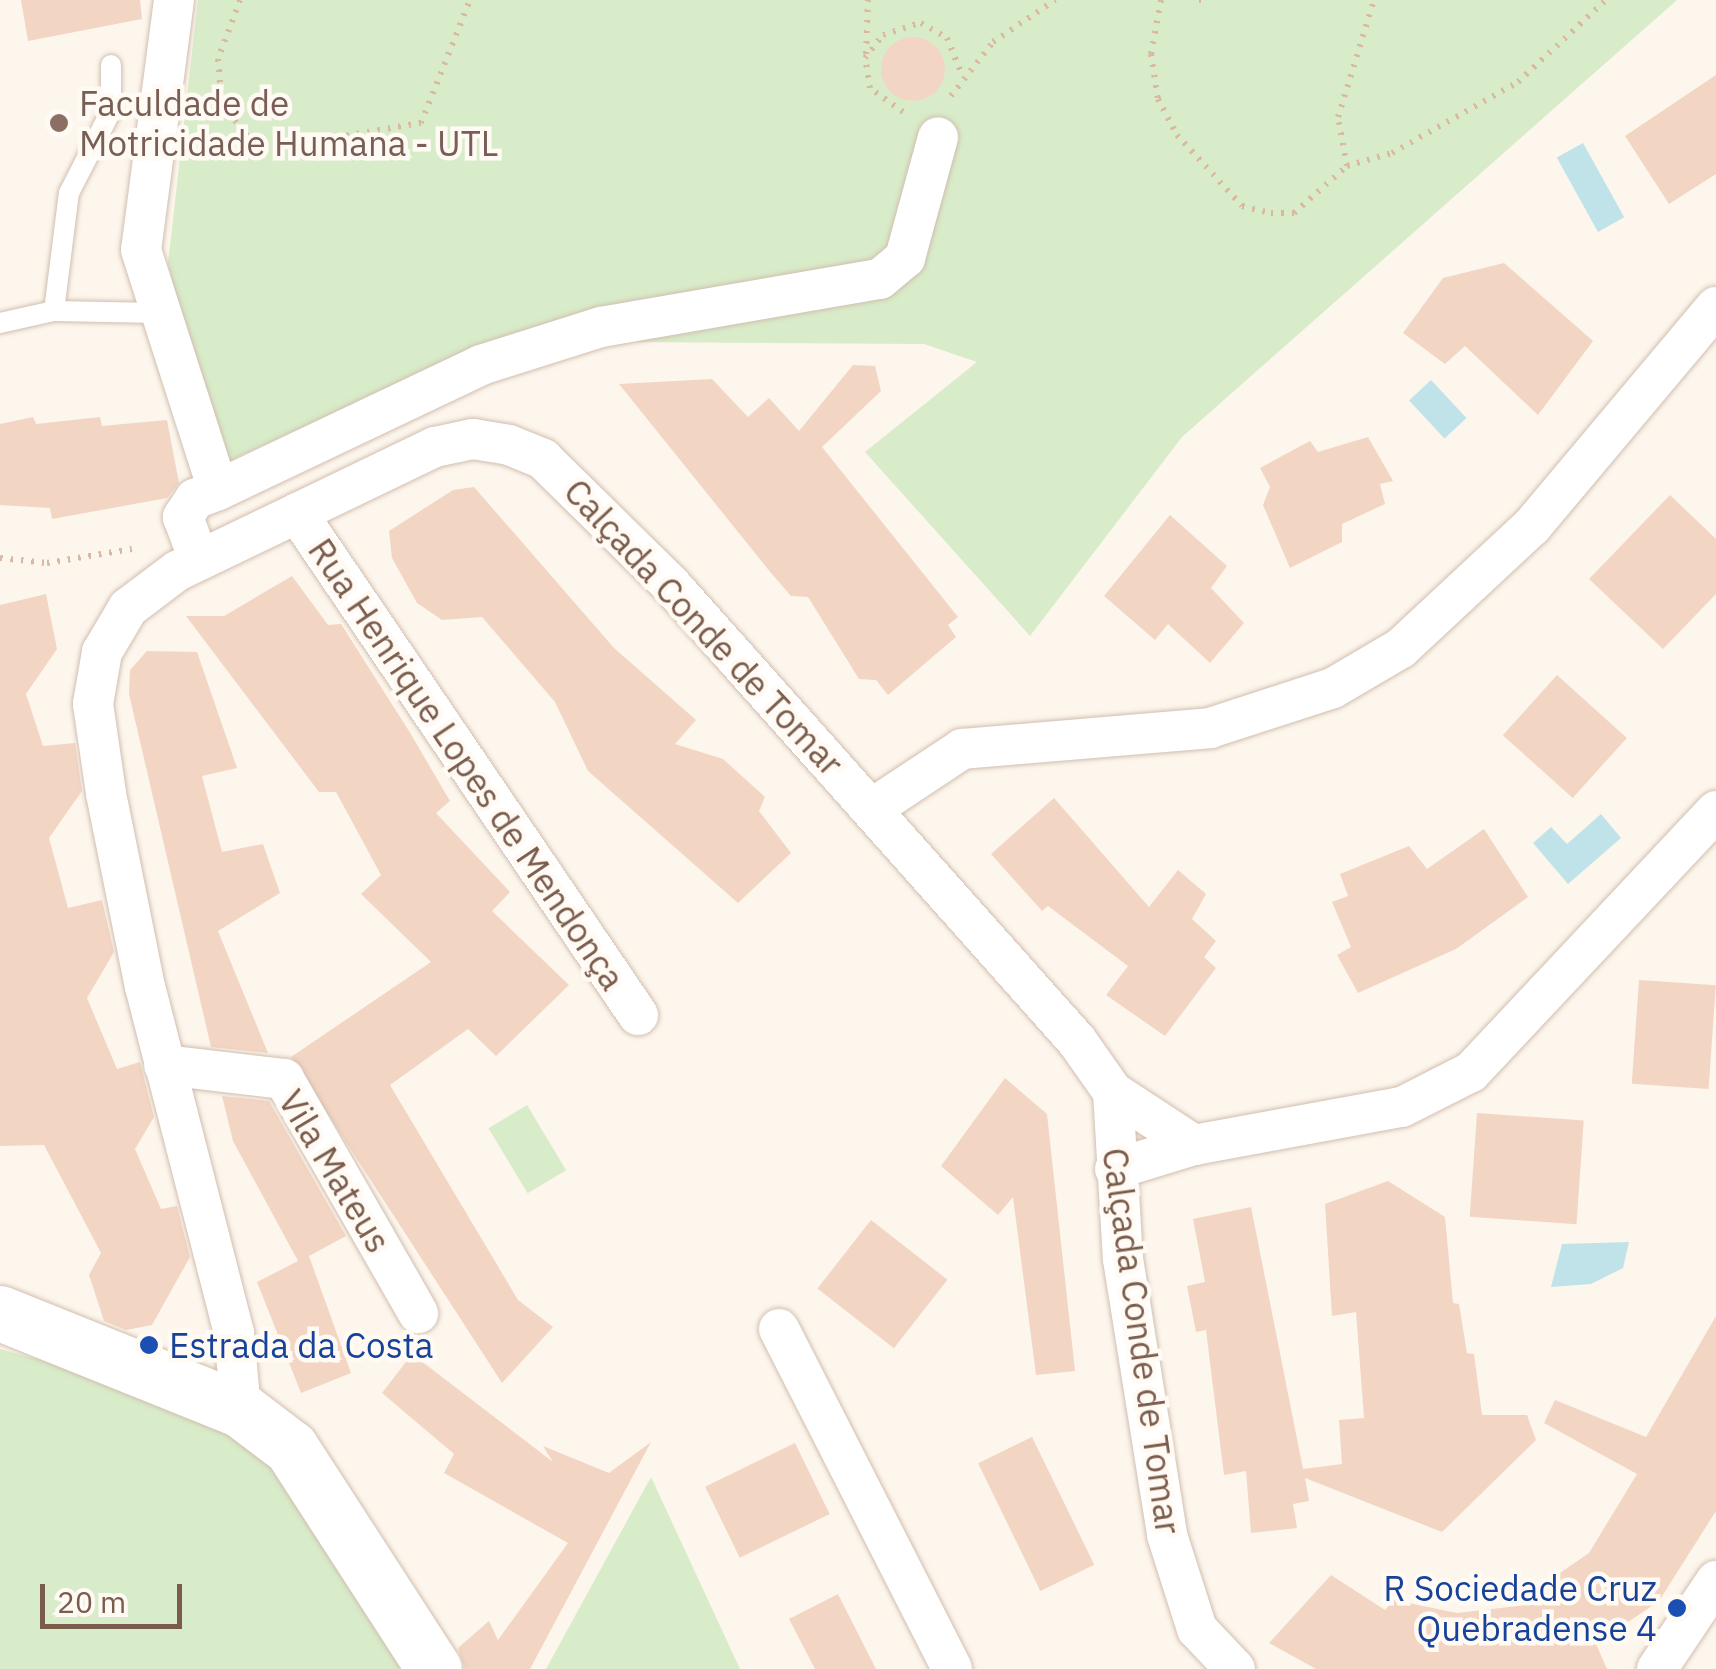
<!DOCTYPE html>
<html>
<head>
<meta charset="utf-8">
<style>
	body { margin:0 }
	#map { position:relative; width:1716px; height:1669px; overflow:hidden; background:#fdf6ec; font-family:"IBM Plex Sans",sans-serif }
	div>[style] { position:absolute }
	.green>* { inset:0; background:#d8ecc9; transform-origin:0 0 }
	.water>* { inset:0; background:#bfe3e8; transform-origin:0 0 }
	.building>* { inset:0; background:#f3d5c3; transform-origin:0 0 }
	.round { border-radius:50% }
	.path>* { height:6px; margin-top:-3px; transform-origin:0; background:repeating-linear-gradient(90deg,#d9b8a5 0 2.5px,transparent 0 10.5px) }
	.roads { filter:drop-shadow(0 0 2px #d1beb0) drop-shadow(0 0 2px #d1beb0) }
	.lane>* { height:20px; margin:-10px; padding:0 10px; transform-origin:10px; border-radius:10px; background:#fff }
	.street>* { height:40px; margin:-20px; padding:0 20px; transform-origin:20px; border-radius:20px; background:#fff }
	.secondary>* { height:55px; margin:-27.5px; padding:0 27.5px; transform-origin:27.5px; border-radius:27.5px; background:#fff }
	.dots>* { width:28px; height:28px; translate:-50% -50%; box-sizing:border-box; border:5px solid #fffaf3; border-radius:50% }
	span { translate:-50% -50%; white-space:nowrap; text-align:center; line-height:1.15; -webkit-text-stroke:9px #fffaf3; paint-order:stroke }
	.education-label { font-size:35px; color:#785e54 }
	.left { translate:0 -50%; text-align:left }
	.street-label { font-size:35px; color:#7a5c4d }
	.transit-label { font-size:35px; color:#164399 }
	.right { translate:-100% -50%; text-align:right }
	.scale { position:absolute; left:40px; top:1584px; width:142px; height:45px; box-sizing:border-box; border:5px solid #7a5c4d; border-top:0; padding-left:12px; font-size:30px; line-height:35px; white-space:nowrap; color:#7a5c4d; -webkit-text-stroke:8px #fffaf3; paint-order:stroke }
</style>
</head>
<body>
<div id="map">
	<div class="green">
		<i style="clip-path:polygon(198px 0,1677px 0,1182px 437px,1030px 636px,865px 452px,977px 362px,924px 344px,490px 341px,216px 467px,168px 263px)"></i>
		<i style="left:527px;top:1105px;width:76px;height:45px;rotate:59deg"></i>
		<i style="clip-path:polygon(0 1349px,77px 1370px,263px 1450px,411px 1669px,0 1669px)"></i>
		<i style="clip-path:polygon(651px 1477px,740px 1669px,546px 1669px)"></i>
	</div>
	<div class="water">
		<i style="left:1583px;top:143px;width:85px;height:30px;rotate:61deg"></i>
		<i style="left:1431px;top:380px;width:52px;height:30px;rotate:47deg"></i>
		<i style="clip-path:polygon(1601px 814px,1621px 838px,1568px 884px,1533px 843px,1551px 827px,1567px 844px)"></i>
		<i style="clip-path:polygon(1629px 1242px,1623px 1268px,1591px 1284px,1551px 1287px,1562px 1244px)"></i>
	</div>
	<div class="building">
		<i style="clip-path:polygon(21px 0,140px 0,142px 19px,28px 41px)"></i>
		<i class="round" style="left:881px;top:37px;width:64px;height:64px"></i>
		<i style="clip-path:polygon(1716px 75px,1716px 174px,1669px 204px,1625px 136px)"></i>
		<i style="clip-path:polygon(1504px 263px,1593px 341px,1538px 415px,1465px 346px,1445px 364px,1403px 333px,1443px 278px)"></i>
		<i style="clip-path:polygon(853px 365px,875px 366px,881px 391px,822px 447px,958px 617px,948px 625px,956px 637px,888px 695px,876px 680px,859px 679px,808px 597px,791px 596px,771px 573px,619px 384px,712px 379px,748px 417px,769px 398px,799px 431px)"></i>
		<i style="clip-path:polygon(33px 417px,36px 424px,100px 417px,102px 426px,167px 420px,179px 483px,167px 498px,52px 519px,50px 508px,0 505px,0 424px)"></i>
		<i style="clip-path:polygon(1368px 437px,1393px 481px,1380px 484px,1385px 504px,1342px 524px,1342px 542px,1290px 568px,1263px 505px,1270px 487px,1260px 468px,1310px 441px,1318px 452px)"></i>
		<i style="clip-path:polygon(474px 487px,614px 648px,696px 720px,675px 744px,723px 759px,765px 797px,759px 811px,791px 853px,738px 903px,588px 771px,555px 702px,482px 617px,442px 620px,417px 603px,392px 558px,389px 531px,453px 490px)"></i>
		<i style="clip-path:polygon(1670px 495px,1716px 539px,1716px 594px,1663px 649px,1589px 579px)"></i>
		<i style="clip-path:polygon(1170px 515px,1227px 566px,1211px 588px,1244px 623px,1210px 663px,1168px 624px,1155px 640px,1104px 596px)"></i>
		<i style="clip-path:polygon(292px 576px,328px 625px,341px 624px,409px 731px,450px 801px,436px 813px,510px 892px,492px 911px,569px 985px,496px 1056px,468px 1029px,390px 1085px,518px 1300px,553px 1327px,502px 1383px,291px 1057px,431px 962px,361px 894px,381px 875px,336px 792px,319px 792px,186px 616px,224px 616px)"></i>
		<i style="clip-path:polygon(46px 594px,57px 649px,26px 694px,43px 746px,75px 743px,82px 791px,49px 838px,68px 908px,102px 900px,114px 952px,87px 998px,117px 1069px,140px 1062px,154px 1117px,135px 1149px,161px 1209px,177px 1206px,190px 1257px,152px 1325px,126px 1330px,104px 1321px,89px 1275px,101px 1253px,44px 1145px,0 1146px,0 605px)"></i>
		<i style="clip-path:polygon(147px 651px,197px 652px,237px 768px,202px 776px,222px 852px,263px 844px,280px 893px,218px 931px,268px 1053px,211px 1047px,129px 694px,130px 670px)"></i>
		<i style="left:1557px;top:675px;width:94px;height:81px;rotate:42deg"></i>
		<i style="clip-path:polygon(1054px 798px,1149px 907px,1178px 870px,1206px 894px,1192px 919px,1216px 941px,1204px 957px,1216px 968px,1165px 1036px,1106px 995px,1128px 966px,1048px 906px,1042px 911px,991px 854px)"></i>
		<i style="clip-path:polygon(1484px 829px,1528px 897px,1456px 949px,1358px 993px,1337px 955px,1351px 947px,1332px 902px,1348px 896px,1340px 874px,1409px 846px,1427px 869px)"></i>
		<i style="left:1639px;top:980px;width:77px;height:104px;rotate:4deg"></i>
		<i style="clip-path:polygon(1005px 1078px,1047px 1114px,1075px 1371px,1036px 1375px,1013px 1197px,998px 1215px,941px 1166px)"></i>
		<i style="clip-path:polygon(222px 1096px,269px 1101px,346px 1236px,309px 1256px,351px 1373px,301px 1393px,257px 1282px,298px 1261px,233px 1141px)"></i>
		<i style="left:1477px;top:1113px;width:107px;height:104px;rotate:4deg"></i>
		<i style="clip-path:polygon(1388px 1181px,1445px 1217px,1453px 1303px,1459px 1304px,1467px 1353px,1474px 1354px,1482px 1415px,1527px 1415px,1536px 1440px,1442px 1532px,1305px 1478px,1309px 1501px,1293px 1504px,1297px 1528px,1251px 1533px,1246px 1471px,1224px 1475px,1206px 1330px,1196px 1332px,1187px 1286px,1205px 1282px,1193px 1219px,1251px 1207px,1303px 1469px,1342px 1464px,1339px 1420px,1364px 1418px,1356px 1312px,1332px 1316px,1325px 1204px)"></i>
		<i style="left:871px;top:1220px;width:97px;height:87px;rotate:38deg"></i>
		<i style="clip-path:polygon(1716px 1316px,1716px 1511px,1659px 1601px,1596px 1644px,1607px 1669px,1316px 1669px,1269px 1643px,1331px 1575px,1385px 1610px,1394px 1600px,1457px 1613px,1568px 1600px,1557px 1575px,1589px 1553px,1637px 1474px,1544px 1423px,1555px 1400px,1646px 1437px)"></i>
		<i style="clip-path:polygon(412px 1354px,553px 1462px,543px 1446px,609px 1473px,651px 1442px,530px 1669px,465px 1669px,458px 1648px,489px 1621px,498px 1640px,568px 1543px,444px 1473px,454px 1454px,382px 1393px)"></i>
		<i style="left:1032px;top:1437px;width:142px;height:60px;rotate:64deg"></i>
		<i style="left:795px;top:1443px;width:79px;height:100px;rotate:64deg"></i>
		<i style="clip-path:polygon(838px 1594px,847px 1612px,876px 1669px,815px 1669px,789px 1619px)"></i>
	</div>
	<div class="path">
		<i style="left:240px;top:0;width:63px;rotate:110.4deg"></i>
		<i style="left:218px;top:59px;width:45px;rotate:84.9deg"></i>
		<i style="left:222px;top:104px;width:39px;rotate:52deg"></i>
		<i style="left:246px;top:135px;width:31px;rotate:25deg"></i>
		<i style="left:274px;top:148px;width:149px;rotate:-9.7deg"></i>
		<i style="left:421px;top:123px;width:132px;rotate:-68.3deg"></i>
		<i style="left:1161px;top:0;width:55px;rotate:100.5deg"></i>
		<i style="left:1151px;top:54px;width:46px;rotate:81.2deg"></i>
		<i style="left:1158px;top:99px;width:41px;rotate:62.2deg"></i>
		<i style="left:1177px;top:135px;width:96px;rotate:47.5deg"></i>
		<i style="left:1242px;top:206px;width:30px;rotate:14deg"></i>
		<i style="left:1271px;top:213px;width:23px"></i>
		<i style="left:1294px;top:213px;width:71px;rotate:-41.6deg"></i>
		<i style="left:1347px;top:166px;width:47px;rotate:-16.1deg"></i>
		<i style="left:1392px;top:153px;width:145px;rotate:-29.4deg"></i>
		<i style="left:1518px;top:82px;width:120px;rotate:-43deg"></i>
		<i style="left:1199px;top:0;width:7px"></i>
		<i style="left:866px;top:54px;width:54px;rotate:-87.9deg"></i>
		<i style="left:951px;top:96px;width:68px;rotate:-52.1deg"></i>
		<i style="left:993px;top:42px;width:75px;rotate:-34.1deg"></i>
		<i style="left:903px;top:112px;width:41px;rotate:-144deg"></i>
		<i style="left:870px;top:88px;width:30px;rotate:-99deg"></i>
		<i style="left:865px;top:58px;width:29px;rotate:-52deg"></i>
		<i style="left:883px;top:35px;width:40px;rotate:-18deg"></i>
		<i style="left:921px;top:23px;width:30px;rotate:30deg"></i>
		<i style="left:947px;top:38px;width:42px;rotate:67.7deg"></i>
		<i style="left:1347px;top:166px;width:50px;rotate:-100.4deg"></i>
		<i style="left:1338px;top:117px;width:122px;rotate:-72.9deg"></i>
		<i style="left:0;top:558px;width:47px;rotate:6.1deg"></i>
		<i style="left:47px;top:563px;width:86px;rotate:-9.4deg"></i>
	</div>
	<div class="roads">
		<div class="lane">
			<i style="left:54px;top:311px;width:105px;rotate:1.1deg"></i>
			<i style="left:0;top:323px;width:55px;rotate:-12.5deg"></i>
			<i style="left:54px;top:311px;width:119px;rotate:-82.8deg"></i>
			<i style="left:69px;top:193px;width:92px;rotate:-62.9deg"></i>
			<i style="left:111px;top:111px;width:46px;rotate:-90deg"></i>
		</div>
		<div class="street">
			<i style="left:174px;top:0;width:252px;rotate:97.5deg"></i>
			<i style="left:141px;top:250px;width:252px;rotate:72.2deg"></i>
			<i style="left:218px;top:490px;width:25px;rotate:159deg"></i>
			<i style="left:195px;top:499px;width:22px;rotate:124deg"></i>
			<i style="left:183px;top:517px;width:46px;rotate:69.6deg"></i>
			<i style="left:218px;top:490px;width:291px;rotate:-25.4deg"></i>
			<i style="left:481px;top:365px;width:126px;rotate:-17.6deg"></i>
			<i style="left:601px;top:327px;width:283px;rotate:-9.8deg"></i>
			<i style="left:880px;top:279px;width:33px;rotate:-40deg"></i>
			<i style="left:905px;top:258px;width:125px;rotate:-74.7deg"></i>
			<i style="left:297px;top:513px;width:607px;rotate:55.81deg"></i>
			<i style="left:873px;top:808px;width:107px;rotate:-33.5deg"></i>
			<i style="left:962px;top:749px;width:249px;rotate:-4.8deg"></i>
			<i style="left:1210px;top:728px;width:129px;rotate:-18deg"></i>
			<i style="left:1333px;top:688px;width:79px;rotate:-30.5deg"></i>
			<i style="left:1401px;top:648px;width:179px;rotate:-43deg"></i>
			<i style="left:1532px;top:526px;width:286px;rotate:-50deg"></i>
			<i style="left:164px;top:1065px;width:121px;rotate:6.7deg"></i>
			<i style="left:284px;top:1079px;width:270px;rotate:60.2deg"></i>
			<i style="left:1113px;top:1092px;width:97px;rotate:33.2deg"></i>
			<i style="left:1115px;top:1169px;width:83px;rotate:-16.9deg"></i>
			<i style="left:1194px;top:1145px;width:211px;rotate:-10.4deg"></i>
			<i style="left:1402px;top:1107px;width:77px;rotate:-26.9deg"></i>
			<i style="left:1471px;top:1072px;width:358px;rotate:-46.8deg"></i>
			<i style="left:779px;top:1329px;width:381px;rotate:63deg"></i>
			<i style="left:241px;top:1410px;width:77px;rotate:-95.2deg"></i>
			<i style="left:234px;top:1333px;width:357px;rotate:-104.4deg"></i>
			<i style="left:145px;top:987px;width:198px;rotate:-101.4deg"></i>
			<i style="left:106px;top:793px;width:90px;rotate:-98.3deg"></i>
			<i style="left:93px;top:704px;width:53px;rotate:-80.2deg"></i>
			<i style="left:102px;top:652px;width:51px;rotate:-59.4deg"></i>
			<i style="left:128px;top:608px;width:61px;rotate:-37.1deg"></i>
			<i style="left:177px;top:571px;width:286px;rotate:-25.7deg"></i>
			<i style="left:435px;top:447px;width:39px;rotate:-12deg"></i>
			<i style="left:473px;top:439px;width:36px;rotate:9deg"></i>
			<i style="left:509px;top:445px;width:37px;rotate:22deg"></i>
			<i style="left:543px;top:459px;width:180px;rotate:44.5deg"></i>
			<i style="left:671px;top:585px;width:611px;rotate:48.32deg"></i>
			<i style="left:1077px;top:1041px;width:62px;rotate:54.8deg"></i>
			<i style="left:1113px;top:1092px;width:167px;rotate:86.6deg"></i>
			<i style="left:1123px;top:1259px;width:279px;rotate:80.9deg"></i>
			<i style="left:1167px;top:1535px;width:99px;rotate:72.3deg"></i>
			<i style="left:1197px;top:1629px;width:55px;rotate:46.5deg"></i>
			<i style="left:1657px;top:1669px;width:106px;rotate:-56.2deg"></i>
		</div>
		<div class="secondary">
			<i style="left:0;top:1313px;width:260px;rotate:21.9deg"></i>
			<i style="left:241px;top:1410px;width:63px;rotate:37.2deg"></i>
			<i style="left:291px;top:1448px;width:263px;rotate:57.1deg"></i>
		</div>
	</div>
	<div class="dots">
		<i style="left:59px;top:123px;background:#8d6e63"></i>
		<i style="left:149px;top:1345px;background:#1a4fb4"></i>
		<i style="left:1677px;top:1608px;background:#1a4fb4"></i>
	</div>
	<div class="education-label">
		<span class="left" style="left:79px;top:123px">Faculdade de<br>Motricidade Humana - UTL</span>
	</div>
	<div class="street-label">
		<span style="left:704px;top:627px;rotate:47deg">Calçada Conde de Tomar</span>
		<span style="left:467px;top:764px;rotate:56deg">Rua Henrique Lopes de Mendonça</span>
		<span style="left:335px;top:1171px;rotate:59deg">Vila Mateus</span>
		<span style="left:1142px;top:1341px;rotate:82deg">Calçada Conde de Tomar</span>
	</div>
	<div class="transit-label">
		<span class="left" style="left:169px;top:1345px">Estrada da Costa</span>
		<span class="right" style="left:1657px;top:1608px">R Sociedade Cruz<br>Quebradense 4</span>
	</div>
	<div class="scale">20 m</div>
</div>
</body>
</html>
